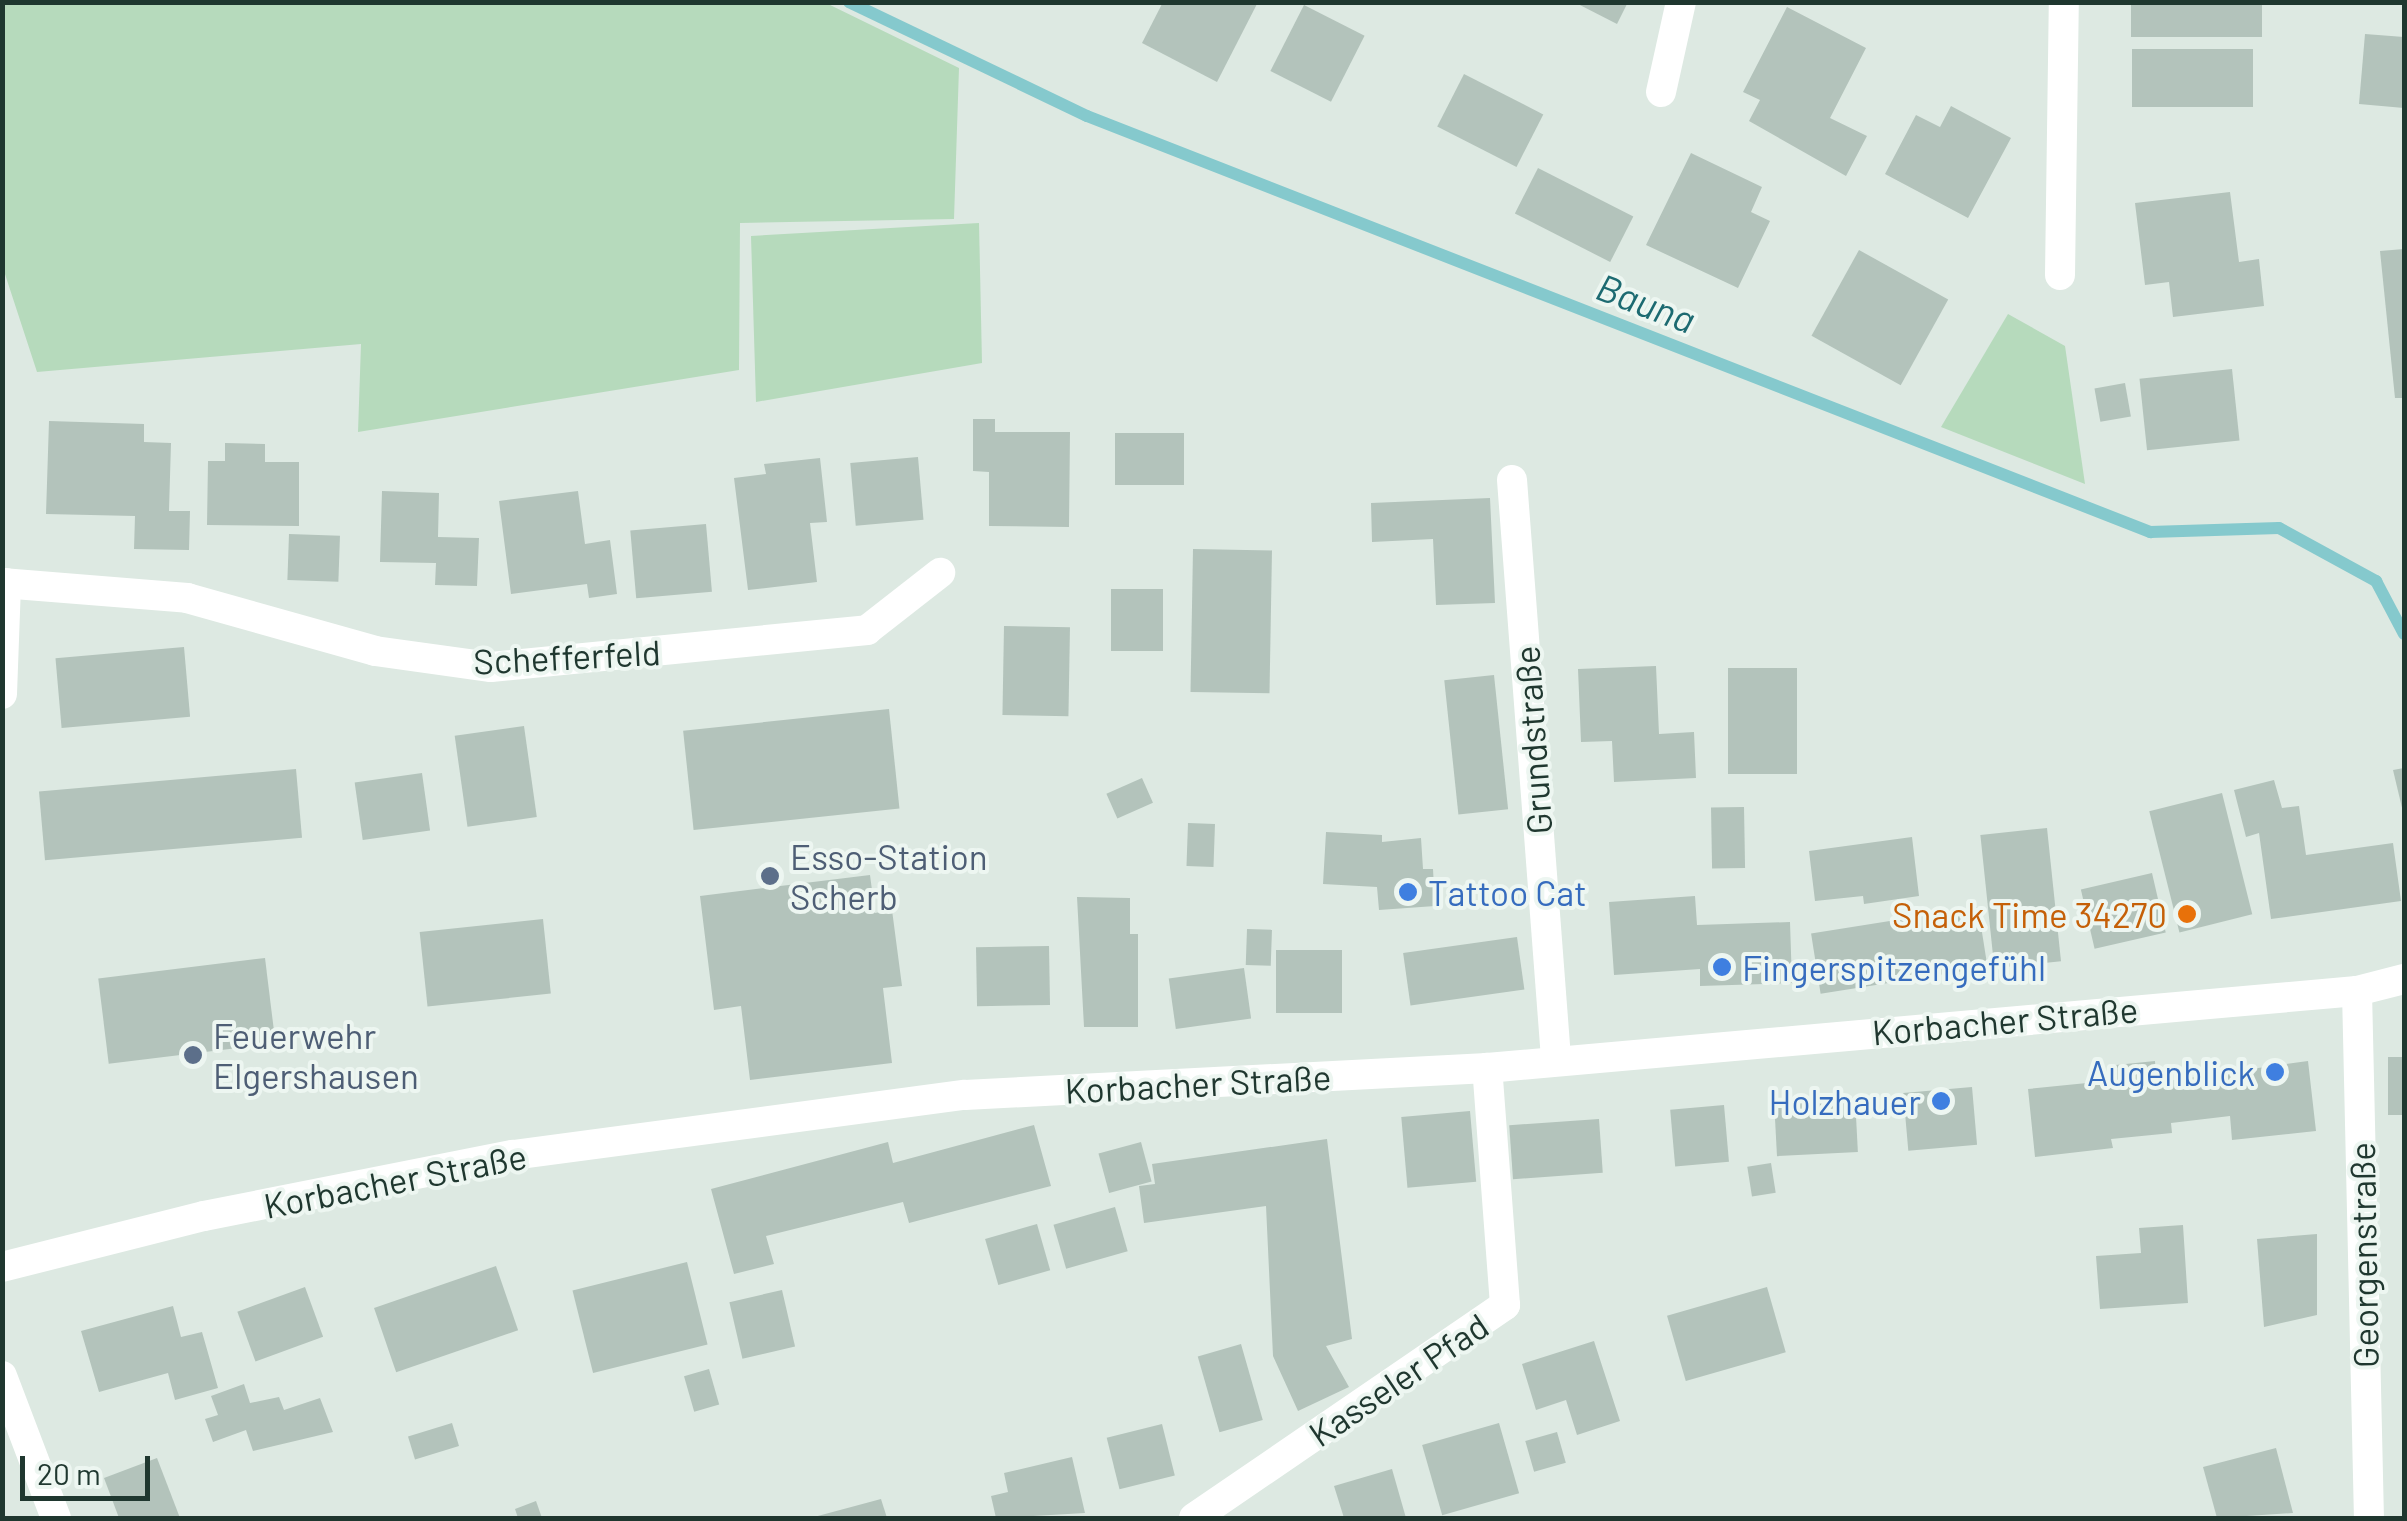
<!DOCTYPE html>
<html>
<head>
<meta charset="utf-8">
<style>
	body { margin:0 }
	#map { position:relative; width:2407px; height:1521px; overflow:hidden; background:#dde9e2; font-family:Barlow,sans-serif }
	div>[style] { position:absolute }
	.green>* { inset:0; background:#b6dabc }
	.stream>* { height:12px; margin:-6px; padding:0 6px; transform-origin:6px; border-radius:6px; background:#85c9cd }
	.building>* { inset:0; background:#b3c3bb; transform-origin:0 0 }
	.minor>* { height:30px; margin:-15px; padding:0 15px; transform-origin:15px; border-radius:15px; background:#fff }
	.tertiary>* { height:30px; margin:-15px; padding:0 15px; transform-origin:15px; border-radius:15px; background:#fff }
	.dots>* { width:28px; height:28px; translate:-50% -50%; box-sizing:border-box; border:5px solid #edf6f1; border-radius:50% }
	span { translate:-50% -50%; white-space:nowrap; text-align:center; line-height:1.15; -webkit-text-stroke:8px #edf6f1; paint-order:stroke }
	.street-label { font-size:35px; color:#1f372f }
	.service-label { font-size:35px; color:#4e5e75 }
	.left { translate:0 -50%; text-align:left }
	.shop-label { font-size:35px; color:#366cbe }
	.right { translate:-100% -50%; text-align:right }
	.food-label { font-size:35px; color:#c56008 }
	.water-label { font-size:38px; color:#1c6a71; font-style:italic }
	.frame { position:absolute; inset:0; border:5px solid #1f372f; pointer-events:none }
	.scale { position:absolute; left:20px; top:1456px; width:130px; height:45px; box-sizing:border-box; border:5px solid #1f372f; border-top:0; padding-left:12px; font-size:30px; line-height:35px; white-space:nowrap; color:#1f372f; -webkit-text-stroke:8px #edf6f1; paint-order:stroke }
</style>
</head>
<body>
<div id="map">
	<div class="green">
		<i style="clip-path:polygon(2px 3px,826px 3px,959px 68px,954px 219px,740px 223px,739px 370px,358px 432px,361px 344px,37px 372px,3px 268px)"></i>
		<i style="clip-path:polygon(979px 223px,982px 363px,756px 402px,751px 236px)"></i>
		<i style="clip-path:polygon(2008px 314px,2065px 346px,2085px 484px,1941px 427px)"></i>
	</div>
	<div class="stream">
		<i style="left:849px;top:2px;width:264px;rotate:25.6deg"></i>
		<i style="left:1087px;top:116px;width:1142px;rotate:21.37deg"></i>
		<i style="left:2150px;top:532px;width:129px;rotate:-1.8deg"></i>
		<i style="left:2279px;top:528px;width:111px;rotate:28.7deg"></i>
		<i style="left:2376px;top:581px;width:60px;rotate:62.2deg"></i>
	</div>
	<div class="building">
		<i style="clip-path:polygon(1163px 2px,1258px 2px,1217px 82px,1142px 43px)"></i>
		<i style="clip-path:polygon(1574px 2px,1628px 2px,1617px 24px)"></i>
		<i style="left:2131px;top:2px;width:131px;height:35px"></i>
		<i style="left:1304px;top:5px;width:68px;height:74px;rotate:27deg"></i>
		<i style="clip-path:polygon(1787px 7px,1866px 48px,1830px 118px,1867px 136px,1846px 176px,1749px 121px,1760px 100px,1743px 92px)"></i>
		<i style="clip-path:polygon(2365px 34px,2404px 37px,2404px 108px,2359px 104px)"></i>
		<i style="left:2132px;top:49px;width:121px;height:58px"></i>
		<i style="left:1464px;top:74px;width:89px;height:59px;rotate:27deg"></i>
		<i style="clip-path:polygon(1951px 106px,2011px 138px,1968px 218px,1885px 174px,1916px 115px,1940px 127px)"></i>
		<i style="clip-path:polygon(1691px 153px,1762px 187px,1751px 212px,1770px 221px,1738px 288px,1646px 245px)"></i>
		<i style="left:1538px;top:168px;width:107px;height:51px;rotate:27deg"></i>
		<i style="clip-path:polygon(2230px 192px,2239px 262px,2259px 259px,2264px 306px,2173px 317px,2169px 282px,2145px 285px,2135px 203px)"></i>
		<i style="clip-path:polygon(2404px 249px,2404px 398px,2395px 398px,2380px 251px)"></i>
		<i style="left:1859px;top:250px;width:102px;height:98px;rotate:29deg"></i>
		<i style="left:2232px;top:369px;width:72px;height:93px;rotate:84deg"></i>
		<i style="left:2125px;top:383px;width:34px;height:31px;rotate:80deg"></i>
		<i style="clip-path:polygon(973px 419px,995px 419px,995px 432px,1070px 432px,1069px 527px,989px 526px,989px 472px,973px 471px)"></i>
		<i style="clip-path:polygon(49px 421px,144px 424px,144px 442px,171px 443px,169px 511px,190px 511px,189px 550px,134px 549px,135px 516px,46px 514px)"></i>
		<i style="left:1115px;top:433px;width:69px;height:52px"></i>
		<i style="clip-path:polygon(225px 443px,265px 444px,265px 462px,299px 462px,299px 526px,207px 525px,208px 461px,225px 461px)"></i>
		<i style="left:918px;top:457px;width:63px;height:68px;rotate:85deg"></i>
		<i style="clip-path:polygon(820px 458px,827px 522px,810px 523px,817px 582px,748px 590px,734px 478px,766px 474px,764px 464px)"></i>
		<i style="clip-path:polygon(382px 491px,439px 493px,438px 537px,479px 538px,477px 586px,435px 585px,436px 563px,380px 562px)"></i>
		<i style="clip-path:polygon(578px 491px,585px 544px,610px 540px,617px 594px,589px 598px,587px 584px,511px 594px,499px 501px)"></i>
		<i style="clip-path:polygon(1490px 498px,1495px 603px,1436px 605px,1433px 539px,1372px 542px,1371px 503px)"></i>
		<i style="left:706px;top:524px;width:68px;height:76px;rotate:85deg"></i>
		<i style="left:289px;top:534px;width:51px;height:46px;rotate:2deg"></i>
		<i style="left:1193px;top:549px;width:79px;height:143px;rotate:1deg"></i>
		<i style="left:1111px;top:589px;width:52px;height:62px"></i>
		<i style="left:1004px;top:626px;width:66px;height:89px;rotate:1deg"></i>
		<i style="left:184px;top:647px;width:70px;height:129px;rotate:85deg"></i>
		<i style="clip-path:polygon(1656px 666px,1659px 734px,1694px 732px,1696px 778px,1614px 782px,1612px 741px,1581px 742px,1578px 669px)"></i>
		<i style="left:1797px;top:668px;width:106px;height:69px;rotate:90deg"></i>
		<i style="left:1494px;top:675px;width:135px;height:50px;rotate:84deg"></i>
		<i style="left:889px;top:709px;width:100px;height:207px;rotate:84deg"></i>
		<i style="left:524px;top:726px;width:92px;height:70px;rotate:82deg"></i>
		<i style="clip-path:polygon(2404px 768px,2404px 812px,2403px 812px,2393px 770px)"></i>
		<i style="left:296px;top:769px;width:69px;height:258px;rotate:85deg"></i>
		<i style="left:422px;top:773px;width:58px;height:68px;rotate:82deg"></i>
		<i style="left:1142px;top:778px;width:27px;height:39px;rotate:66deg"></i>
		<i style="clip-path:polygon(2274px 780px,2282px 808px,2299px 806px,2306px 855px,2393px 843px,2401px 901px,2271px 919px,2259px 833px,2246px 837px,2234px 790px)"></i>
		<i style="left:2222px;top:793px;width:125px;height:75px;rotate:76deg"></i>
		<i style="left:1744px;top:807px;width:61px;height:33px;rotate:89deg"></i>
		<i style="left:1188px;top:823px;width:27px;height:43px;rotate:2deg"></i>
		<i style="left:2047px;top:828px;width:134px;height:67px;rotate:84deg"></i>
		<i style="clip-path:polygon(1326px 832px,1382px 835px,1382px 842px,1421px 838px,1423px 869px,1433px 869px,1435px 906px,1379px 910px,1377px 887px,1323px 884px)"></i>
		<i style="clip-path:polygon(1912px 837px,1919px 896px,1864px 904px,1863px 896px,1815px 901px,1809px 851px)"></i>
		<i style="left:2152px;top:873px;width:61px;height:73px;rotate:77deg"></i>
		<i style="clip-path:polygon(870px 875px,875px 913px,892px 910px,902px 986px,883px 988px,892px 1063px,750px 1080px,741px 1006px,714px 1010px,700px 896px)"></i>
		<i style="clip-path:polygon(1695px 896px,1697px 925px,1790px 922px,1792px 983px,1700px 986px,1700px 969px,1614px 975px,1609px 902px)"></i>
		<i style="clip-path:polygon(1077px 897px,1130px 898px,1130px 934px,1138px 934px,1138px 1027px,1084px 1027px)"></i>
		<i style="left:1978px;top:907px;width:61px;height:169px;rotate:81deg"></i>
		<i style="left:543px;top:919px;width:75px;height:124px;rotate:84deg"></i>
		<i style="left:1247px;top:929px;width:25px;height:36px;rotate:2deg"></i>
		<i style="left:1517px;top:937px;width:53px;height:115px;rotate:82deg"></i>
		<i style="left:1049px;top:946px;width:59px;height:73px;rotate:89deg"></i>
		<i style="left:1276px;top:950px;width:66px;height:63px"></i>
		<i style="left:265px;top:958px;width:86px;height:168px;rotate:83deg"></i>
		<i style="left:1244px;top:968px;width:51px;height:76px;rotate:82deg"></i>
		<i style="left:2388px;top:1057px;width:16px;height:58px"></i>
		<i style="clip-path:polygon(2155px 1061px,2156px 1077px,2166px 1076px,2167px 1081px,2308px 1061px,2316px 1131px,2232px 1140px,2230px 1116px,2171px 1123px,2172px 1133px,2111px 1139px,2113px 1148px,2035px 1157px,2028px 1089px,2117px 1080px,2116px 1065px)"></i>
		<i style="left:1972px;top:1087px;width:58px;height:69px;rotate:85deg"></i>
		<i style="left:1855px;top:1097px;width:55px;height:81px;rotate:87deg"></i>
		<i style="left:1724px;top:1105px;width:57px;height:54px;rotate:85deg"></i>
		<i style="left:1470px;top:1111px;width:71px;height:69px;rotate:85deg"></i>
		<i style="left:1599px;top:1119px;width:54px;height:90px;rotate:86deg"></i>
		<i style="clip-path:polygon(1034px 1125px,1051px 1186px,909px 1223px,903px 1202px,766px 1236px,774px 1264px,734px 1274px,711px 1189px,888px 1142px,893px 1163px)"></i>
		<i style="clip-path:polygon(1327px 1139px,1352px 1339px,1326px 1346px,1349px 1387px,1298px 1411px,1273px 1356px,1266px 1206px,1144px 1223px,1139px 1186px,1155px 1184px,1152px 1164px)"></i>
		<i style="left:1141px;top:1142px;width:41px;height:44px;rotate:75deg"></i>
		<i style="left:1771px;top:1163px;width:30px;height:24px;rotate:81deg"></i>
		<i style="left:1115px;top:1207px;width:46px;height:64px;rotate:74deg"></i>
		<i style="left:1037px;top:1224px;width:48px;height:54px;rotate:74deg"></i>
		<i style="clip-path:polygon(2183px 1225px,2188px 1303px,2100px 1309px,2096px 1256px,2141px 1253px,2139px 1228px)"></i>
		<i style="clip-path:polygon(2317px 1234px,2317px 1315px,2264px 1327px,2257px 1239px)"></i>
		<i style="left:687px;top:1262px;width:85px;height:118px;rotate:76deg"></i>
		<i style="left:496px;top:1266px;width:68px;height:129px;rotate:71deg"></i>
		<i style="left:305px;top:1287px;width:53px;height:72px;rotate:70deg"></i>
		<i style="left:1767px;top:1287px;width:68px;height:104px;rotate:74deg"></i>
		<i style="left:782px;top:1290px;width:58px;height:54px;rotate:77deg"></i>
		<i style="clip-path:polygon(173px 1306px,181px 1337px,202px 1332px,218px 1388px,175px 1400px,168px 1373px,99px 1392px,81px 1331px)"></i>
		<i style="clip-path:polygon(1594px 1341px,1620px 1421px,1577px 1435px,1566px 1400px,1536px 1410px,1522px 1364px)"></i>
		<i style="left:1241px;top:1344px;width:79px;height:45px;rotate:74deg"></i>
		<i style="left:709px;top:1369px;width:37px;height:26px;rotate:74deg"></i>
		<i style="clip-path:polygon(244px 1384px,250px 1403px,279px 1397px,284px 1410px,320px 1398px,333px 1432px,253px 1451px,246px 1430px,213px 1442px,205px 1419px,218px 1415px,211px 1396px)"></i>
		<i style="left:452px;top:1423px;width:24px;height:46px;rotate:73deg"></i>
		<i style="left:1499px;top:1423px;width:73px;height:80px;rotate:74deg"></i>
		<i style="left:1162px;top:1424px;width:53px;height:57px;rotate:76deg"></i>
		<i style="left:1557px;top:1432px;width:32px;height:33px;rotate:74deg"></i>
		<i style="clip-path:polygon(2276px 1448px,2293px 1513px,2217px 1518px,2203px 1467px)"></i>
		<i style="clip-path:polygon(1072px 1457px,1085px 1513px,996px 1518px,991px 1496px,1008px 1492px,1004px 1473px)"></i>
		<i style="clip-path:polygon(157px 1458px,180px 1518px,119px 1518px,104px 1478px)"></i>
		<i style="clip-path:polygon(1392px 1469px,1406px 1518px,1344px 1518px,1334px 1486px)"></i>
		<i style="clip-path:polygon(881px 1499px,887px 1518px,815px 1518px,814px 1517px)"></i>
		<i style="clip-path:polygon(536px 1501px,542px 1518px,518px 1518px,515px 1509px)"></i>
	</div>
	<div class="minor">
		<i style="left:1661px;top:92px;width:92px;rotate:-77.5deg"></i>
		<i style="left:2060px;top:275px;width:273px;rotate:-89.2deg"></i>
		<i style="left:1512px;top:480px;width:581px;rotate:85.65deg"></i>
		<i style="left:2px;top:583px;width:186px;rotate:4.6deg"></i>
		<i style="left:187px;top:598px;width:195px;rotate:15.7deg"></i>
		<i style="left:375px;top:651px;width:117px;rotate:7.9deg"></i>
		<i style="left:491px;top:667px;width:378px;rotate:-5.6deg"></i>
		<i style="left:867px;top:630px;width:93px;rotate:-38deg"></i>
		<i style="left:2px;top:694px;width:111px;rotate:-87.9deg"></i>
		<i style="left:2357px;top:991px;width:527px;rotate:88.7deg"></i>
		<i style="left:2px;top:1376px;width:152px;rotate:69.2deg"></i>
		<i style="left:1194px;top:1518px;width:377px;rotate:-34.4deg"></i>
		<i style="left:1505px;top:1305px;width:238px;rotate:-94.3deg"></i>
	</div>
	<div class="tertiary">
		<i style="left:2px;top:1267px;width:208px;rotate:-14.2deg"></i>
		<i style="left:204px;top:1216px;width:315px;rotate:-11.2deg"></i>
		<i style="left:513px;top:1155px;width:456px;rotate:-7.6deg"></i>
		<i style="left:965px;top:1095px;width:523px;rotate:-2.96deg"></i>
		<i style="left:1487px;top:1068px;width:873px;rotate:-5.06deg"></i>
		<i style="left:2357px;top:991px;width:49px;rotate:-14.3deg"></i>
	</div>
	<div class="dots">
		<i style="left:770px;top:876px;background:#5c6f8a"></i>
		<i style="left:1408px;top:892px;background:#3f7fe0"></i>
		<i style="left:2187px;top:914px;background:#e8710a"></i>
		<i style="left:1722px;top:967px;background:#3f7fe0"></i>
		<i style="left:193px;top:1055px;background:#5c6f8a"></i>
		<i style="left:2275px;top:1072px;background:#3f7fe0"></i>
		<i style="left:1941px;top:1101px;background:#3f7fe0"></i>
	</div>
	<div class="street-label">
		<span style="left:567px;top:656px;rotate:-3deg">Schefferfeld</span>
		<span style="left:1532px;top:740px;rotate:-94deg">Grundstraße</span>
		<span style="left:2005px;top:1020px;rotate:-5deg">Korbacher Straße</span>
		<span style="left:1198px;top:1083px;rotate:-3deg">Korbacher Straße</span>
		<span style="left:395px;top:1180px;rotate:-11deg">Korbacher Straße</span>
		<span style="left:2363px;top:1255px;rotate:-91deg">Georgenstraße</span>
		<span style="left:1398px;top:1379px;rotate:-34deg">Kasseler Pfad</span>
	</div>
	<div class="service-label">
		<span class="left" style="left:790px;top:876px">Esso-Station<br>Scherb</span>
		<span class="left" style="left:213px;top:1055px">Feuerwehr<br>Elgershausen</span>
	</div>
	<div class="shop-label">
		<span class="left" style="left:1428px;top:892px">Tattoo Cat</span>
		<span class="left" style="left:1742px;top:967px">Fingerspitzengefühl</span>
		<span class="right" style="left:2255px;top:1072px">Augenblick</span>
		<span class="right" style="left:1921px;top:1101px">Holzhauer</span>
	</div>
	<div class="food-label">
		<span class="right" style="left:2167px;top:914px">Snack Time 34270</span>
	</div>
	<div class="water-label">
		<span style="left:1646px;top:303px;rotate:21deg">Bauna</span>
	</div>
	<div class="frame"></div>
	<div class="scale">20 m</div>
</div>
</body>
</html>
